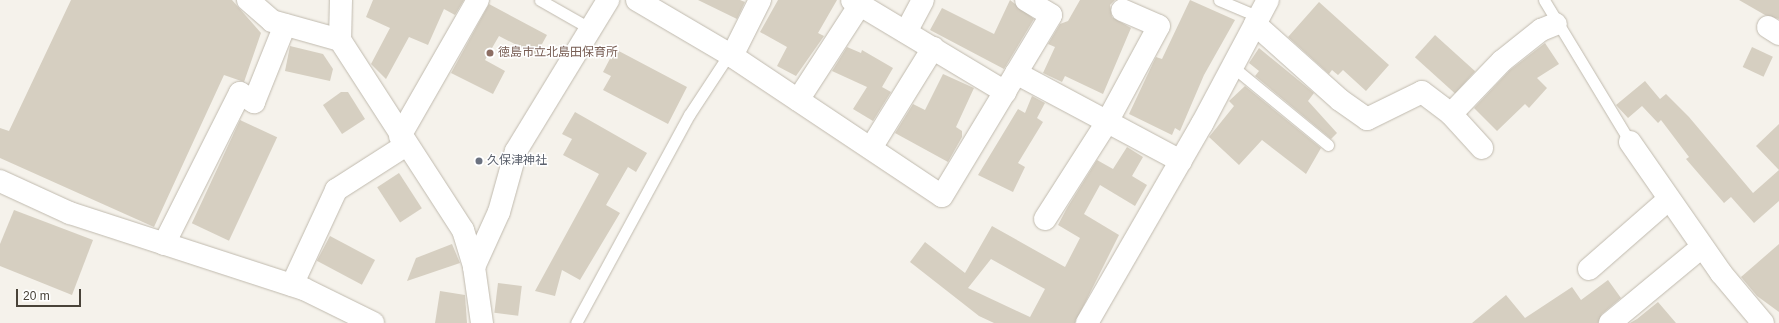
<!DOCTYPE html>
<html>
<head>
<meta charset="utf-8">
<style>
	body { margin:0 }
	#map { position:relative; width:1779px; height:323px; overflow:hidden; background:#f5f2eb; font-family:Helvetica,"Noto Sans JP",sans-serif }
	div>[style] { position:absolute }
	.building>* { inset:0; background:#d6cfc1; transform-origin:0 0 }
	.roads { filter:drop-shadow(0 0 1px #c0baae) drop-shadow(0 0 1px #c0baae) }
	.lane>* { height:11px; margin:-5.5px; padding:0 5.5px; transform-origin:5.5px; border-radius:5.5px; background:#fff }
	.street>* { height:22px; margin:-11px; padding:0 11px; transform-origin:11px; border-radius:11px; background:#fff }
	.dots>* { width:11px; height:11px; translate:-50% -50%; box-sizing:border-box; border:2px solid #fff; border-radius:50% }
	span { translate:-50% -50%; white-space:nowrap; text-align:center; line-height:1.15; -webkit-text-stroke:3px #fff; paint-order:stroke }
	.education-label { font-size:12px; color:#785e54 }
	.left { translate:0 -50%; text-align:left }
	.worship-label { font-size:12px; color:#5b616d }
	.scale { position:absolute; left:16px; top:289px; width:65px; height:18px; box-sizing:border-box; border:2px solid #494339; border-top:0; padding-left:5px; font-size:12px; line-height:14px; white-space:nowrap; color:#494339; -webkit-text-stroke:3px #fff; paint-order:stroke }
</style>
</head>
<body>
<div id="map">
	<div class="building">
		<i style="clip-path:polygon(71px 0,232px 0,261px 33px,244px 82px,224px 75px,154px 227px,0 158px,0 128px,9px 131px)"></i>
		<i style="clip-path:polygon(373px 0,464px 0,455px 15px,444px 9px,428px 45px,409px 37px,386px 79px,371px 64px,390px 28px,366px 17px)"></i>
		<i style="clip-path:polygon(698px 0,740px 0,745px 2px,737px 19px)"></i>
		<i style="clip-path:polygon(778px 0,837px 0,818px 33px,824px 36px,796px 76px,777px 66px,787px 47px,760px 32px)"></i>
		<i style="clip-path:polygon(1010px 0,1034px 19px,1004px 69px,930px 30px,942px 8px,994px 34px)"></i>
		<i style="clip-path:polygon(1080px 0,1115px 0,1110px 5px,1112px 17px,1131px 28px,1103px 94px,1065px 76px,1062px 82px,1043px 73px,1055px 47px,1048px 44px,1060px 24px,1068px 21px)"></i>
		<i style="clip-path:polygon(1190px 0,1235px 20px,1204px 75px,1180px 131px,1175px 128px,1172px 135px,1129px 114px,1153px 63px,1156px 57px,1162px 59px)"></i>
		<i style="clip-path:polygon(1739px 0,1779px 0,1779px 19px,1765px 15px)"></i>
		<i style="clip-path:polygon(1319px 2px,1389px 65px,1366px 91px,1343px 70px,1338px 75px,1332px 70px,1329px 74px,1288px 37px)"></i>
		<i style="clip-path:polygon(489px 4px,547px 35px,536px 55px,499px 36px,485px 60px,505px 71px,493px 94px,451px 73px)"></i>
		<i style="left:1435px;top:35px;width:54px;height:30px;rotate:42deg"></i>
		<i style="clip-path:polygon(1545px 43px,1559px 64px,1537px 78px,1547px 88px,1529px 108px,1525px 104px,1497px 131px,1474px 108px,1510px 70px)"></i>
		<i style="clip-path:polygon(290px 46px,323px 54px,333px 69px,330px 81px,285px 71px)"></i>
		<i style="clip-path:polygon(847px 47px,861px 53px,862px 50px,893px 68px,882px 87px,891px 92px,873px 121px,853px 109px,867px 87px,832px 71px)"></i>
		<i style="left:1752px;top:47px;width:23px;height:22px;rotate:25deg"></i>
		<i style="clip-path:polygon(1259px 48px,1314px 93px,1308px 101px,1337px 133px,1331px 139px,1255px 76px,1259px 71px,1249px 63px)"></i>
		<i style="clip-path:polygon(615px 49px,687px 87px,668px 124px,603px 90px,611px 76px,603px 72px)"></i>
		<i style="clip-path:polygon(943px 74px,974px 88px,956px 127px,962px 131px,962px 137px,948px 162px,895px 133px,913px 104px,925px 110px)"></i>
		<i style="clip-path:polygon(1645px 81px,1660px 99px,1666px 94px,1689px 117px,1753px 193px,1779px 170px,1779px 201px,1754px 223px,1731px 197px,1724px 203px,1686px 159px,1689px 157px,1661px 120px,1658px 123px,1642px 106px,1628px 118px,1616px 105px)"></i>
		<i style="clip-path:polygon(1245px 86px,1321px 148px,1306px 174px,1262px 140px,1239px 165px,1209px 137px,1234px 106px,1229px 101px)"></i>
		<i style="clip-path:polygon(341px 92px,348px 92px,365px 119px,342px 134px,323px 105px)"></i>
		<i style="clip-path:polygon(1032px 96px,1045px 103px,1037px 118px,1043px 122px,1018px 163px,1025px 167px,1013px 192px,978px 175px,1018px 109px,1025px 113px)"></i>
		<i style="clip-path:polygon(575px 112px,647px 153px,636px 172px,628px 167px,606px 205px,620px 213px,580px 280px,562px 270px,555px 296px,535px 291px,599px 174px,563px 155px,572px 139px,562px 134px)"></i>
		<i style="left:240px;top:120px;width:41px;height:114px;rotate:25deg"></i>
		<i style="clip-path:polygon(1779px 124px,1779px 170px,1756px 146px)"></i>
		<i style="clip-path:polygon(evenodd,1127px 147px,1143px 157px,1132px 176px,1147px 185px,1135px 206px,1100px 185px,1084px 214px,1119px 235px,1075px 323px,994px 323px,979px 316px,910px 262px,925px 242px,965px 273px,992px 226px,1065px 267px,1080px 238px,1058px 225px,1067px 208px,1097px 160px,1113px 169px,1127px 147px,991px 259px,1045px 289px,1030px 317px,968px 288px,991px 259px)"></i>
		<i style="left:399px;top:173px;width:42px;height:26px;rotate:57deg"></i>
		<i style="clip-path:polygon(14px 210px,93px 240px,72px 295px,0 266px,0 244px)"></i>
		<i style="left:330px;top:236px;width:51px;height:28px;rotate:28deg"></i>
		<i style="clip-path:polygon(452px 244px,460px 263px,407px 281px,416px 258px)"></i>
		<i style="clip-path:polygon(1779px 244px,1779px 312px,1757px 296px,1741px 277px)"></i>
		<i style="clip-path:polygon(1608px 280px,1621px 298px,1602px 314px,1598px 323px,1472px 323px,1506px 295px,1525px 318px,1572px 287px,1581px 300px)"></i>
		<i style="left:498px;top:283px;width:24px;height:30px;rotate:7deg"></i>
		<i style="clip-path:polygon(440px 291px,465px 295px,467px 323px,435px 323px)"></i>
		<i style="clip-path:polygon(1658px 302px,1676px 323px,1630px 323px,1637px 319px)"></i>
	</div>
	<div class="roads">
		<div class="lane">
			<i style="left:540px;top:0;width:59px;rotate:29.6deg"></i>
			<i style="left:1219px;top:0;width:43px;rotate:23deg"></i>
			<i style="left:1544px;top:0;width:166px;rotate:58.8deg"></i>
			<i style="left:1233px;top:67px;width:123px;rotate:39.4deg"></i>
			<i style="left:576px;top:323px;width:237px;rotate:-61.5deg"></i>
			<i style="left:689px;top:115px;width:73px;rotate:-56.7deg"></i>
		</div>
		<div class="street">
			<i style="left:248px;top:0;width:32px;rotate:41deg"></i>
			<i style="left:272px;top:21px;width:71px;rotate:15.6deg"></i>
			<i style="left:341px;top:0;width:40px;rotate:91.4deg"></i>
			<i style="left:340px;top:40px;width:226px;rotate:57.1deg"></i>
			<i style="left:463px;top:230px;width:39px;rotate:73deg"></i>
			<i style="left:474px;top:267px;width:57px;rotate:81.9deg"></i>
			<i style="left:637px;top:0;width:110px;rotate:30.5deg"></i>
			<i style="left:760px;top:0;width:63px;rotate:116.6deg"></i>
			<i style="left:732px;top:56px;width:252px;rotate:33.7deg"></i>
			<i style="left:942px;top:196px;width:211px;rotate:-58.9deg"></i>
			<i style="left:1051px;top:15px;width:29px;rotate:-149deg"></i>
			<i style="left:852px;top:0;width:179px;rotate:31deg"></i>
			<i style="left:1255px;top:24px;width:114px;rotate:41.8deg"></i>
			<i style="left:1340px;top:100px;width:33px;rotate:35deg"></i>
			<i style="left:1367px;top:119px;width:61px;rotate:-26.1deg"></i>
			<i style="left:1422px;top:92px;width:36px;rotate:37deg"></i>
			<i style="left:1451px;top:114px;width:46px;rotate:47.6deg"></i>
			<i style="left:1768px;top:27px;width:13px;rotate:32deg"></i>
			<i style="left:906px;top:32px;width:36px;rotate:-62deg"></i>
			<i style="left:1016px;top:73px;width:187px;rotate:28.1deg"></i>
			<i style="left:798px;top:100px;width:112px;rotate:-57deg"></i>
			<i style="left:1451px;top:114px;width:74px;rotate:-46.1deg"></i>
			<i style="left:1502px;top:61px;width:50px;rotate:-38.5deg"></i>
			<i style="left:1541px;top:30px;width:16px;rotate:-22deg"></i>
			<i style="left:400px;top:136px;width:157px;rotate:-60.2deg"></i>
			<i style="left:1630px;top:142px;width:160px;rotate:55.2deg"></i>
			<i style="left:1721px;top:273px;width:65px;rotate:50deg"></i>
			<i style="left:871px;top:148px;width:118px;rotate:-58.2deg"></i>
			<i style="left:0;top:181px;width:77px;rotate:24.6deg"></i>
			<i style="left:70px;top:213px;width:246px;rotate:18deg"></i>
			<i style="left:304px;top:289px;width:77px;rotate:26.2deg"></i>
			<i style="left:1045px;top:219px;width:115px;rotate:-57.4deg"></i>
			<i style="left:1107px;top:122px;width:109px;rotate:-61.6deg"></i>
			<i style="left:1159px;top:26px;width:40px;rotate:-156.6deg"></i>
			<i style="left:164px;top:244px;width:169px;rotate:-63.3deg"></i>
			<i style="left:240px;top:93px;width:17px;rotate:33deg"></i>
			<i style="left:254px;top:102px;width:83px;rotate:-68.1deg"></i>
			<i style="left:474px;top:267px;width:60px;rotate:-65.6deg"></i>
			<i style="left:499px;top:212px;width:63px;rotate:-74.4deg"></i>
			<i style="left:516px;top:151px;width:177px;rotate:-58.6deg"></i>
			<i style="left:1589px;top:269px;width:106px;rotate:-41.2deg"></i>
			<i style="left:292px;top:285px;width:105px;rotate:-65.1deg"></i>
			<i style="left:336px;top:190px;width:83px;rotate:-32.7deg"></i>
			<i style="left:1087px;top:323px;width:230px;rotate:-60deg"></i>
			<i style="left:1202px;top:124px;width:140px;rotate:-62deg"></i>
			<i style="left:1610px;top:323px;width:119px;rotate:-39.6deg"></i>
		</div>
	</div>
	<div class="dots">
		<i style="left:490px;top:53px;background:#8d6e63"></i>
		<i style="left:479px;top:161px;background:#6b7280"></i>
	</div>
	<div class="education-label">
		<span class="left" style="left:498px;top:53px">徳島市立北島田保育所</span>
	</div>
	<div class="worship-label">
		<span class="left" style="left:487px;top:161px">久保津神社</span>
	</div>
	<div class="scale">20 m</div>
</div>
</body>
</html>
